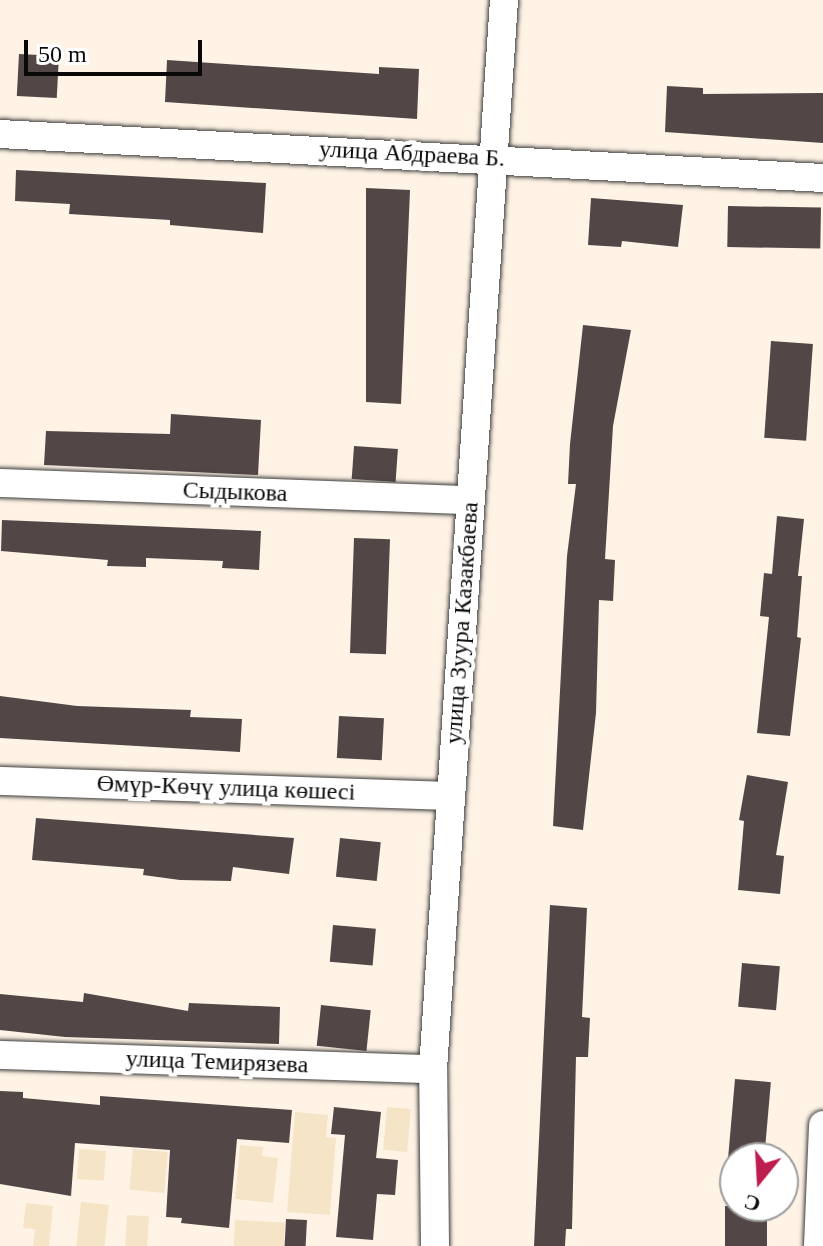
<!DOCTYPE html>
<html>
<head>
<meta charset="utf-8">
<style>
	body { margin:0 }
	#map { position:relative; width:823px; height:1246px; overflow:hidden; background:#fff3e6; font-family:"Times New Roman",serif }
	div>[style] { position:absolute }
	.farmland>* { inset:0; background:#f5e4c6; transform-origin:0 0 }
	.building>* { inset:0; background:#524746; transform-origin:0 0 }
	.roads { filter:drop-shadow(0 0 2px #3c3c3c) drop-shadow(0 0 2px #3c3c3c) }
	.minor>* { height:28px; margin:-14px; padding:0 14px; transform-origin:14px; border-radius:14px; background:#fff }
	span { translate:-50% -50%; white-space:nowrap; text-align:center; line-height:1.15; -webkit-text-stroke:8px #fff; paint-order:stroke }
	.street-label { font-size:24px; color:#090909 }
	.north { position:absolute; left:719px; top:1142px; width:80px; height:80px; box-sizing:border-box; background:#fff; border:2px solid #9d9d9d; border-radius:50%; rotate:198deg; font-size:22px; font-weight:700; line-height:32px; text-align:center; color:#090909 }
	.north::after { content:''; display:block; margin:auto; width:28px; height:36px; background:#be1d50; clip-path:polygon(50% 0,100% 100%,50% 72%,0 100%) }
	.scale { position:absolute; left:24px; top:40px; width:178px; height:36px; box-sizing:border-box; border:4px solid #090909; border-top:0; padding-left:10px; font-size:24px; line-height:28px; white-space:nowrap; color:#090909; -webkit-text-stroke:6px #fff; paint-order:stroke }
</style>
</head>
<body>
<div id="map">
	<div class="farmland">
		<i style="left:387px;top:1107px;width:24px;height:43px;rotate:5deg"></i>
		<i style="clip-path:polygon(295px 1112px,328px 1115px,326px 1137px,336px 1138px,330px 1215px,287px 1212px)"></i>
		<i style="clip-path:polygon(240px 1145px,263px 1147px,262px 1156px,278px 1158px,273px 1203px,235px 1199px)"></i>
		<i style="left:79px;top:1149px;width:27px;height:30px;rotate:4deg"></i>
		<i style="left:133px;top:1149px;width:35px;height:41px;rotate:5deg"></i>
		<i style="left:81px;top:1202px;width:28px;height:44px;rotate:6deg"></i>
		<i style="clip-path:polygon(26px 1203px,53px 1206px,49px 1246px,33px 1246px,35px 1229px,23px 1228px)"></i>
		<i style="left:127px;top:1215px;width:22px;height:31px;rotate:3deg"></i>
		<i style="left:235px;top:1220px;width:50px;height:26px;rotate:3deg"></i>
	</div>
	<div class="building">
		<i style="left:19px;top:54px;width:40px;height:42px;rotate:3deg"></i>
		<i style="clip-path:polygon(167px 60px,379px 74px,379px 67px,419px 69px,417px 119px,165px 102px)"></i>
		<i style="clip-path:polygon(667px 86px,703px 88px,703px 94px,823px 93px,823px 143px,665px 132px)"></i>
		<i style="clip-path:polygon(16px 170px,266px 183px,263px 233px,170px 225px,170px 220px,69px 214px,70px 204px,15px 201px)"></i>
		<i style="clip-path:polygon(366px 188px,410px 190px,401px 404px,366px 402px)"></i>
		<i style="clip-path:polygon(591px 198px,683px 205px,678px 247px,622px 241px,621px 247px,588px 245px)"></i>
		<i style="left:728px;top:206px;width:93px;height:41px;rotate:1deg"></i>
		<i style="clip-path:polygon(583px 325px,631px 330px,613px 426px,605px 559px,615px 560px,613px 601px,599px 600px,596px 713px,583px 830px,553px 826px,567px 556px,576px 484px,568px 484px,570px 444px)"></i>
		<i style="left:771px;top:341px;width:42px;height:97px;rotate:4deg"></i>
		<i style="clip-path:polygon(171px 414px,261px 420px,258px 475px,44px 465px,46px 431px,170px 434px)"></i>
		<i style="left:354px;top:446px;width:44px;height:33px;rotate:4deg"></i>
		<i style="clip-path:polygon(777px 516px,804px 519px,798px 576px,802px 576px,797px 637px,801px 638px,790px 736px,757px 733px,769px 617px,760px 616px,764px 573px,772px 574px)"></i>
		<i style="clip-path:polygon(2px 520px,261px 531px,259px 570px,222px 568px,223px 561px,146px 558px,146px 567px,107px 566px,108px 560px,1px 551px)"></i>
		<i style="left:354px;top:538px;width:36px;height:115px;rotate:2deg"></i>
		<i style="clip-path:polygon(0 696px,77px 706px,191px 710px,190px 717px,242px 719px,240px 752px,0 738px)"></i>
		<i style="left:339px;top:716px;width:45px;height:42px;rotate:3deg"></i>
		<i style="clip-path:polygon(747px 775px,788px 782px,776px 855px,784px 856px,780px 894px,738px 890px,744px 821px,739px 820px)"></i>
		<i style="clip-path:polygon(36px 818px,294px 838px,289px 874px,233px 867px,231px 881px,180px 880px,143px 875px,144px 869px,32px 860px)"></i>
		<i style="left:340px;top:838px;width:41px;height:39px;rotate:6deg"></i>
		<i style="clip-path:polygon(550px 905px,587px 908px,582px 1017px,590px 1018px,588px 1057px,576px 1057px,572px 1229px,566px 1229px,565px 1246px,534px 1246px)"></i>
		<i style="left:333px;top:925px;width:43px;height:37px;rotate:5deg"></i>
		<i style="left:742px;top:963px;width:38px;height:44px;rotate:5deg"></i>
		<i style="clip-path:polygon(84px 993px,188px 1011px,189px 1003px,280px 1007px,279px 1044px,65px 1037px,0 1030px,0 994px,83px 1002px)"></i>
		<i style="left:321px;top:1005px;width:50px;height:41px;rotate:6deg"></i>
		<i style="left:735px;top:1079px;width:36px;height:79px;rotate:5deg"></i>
		<i style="clip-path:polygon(0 1091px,23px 1092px,23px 1098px,100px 1105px,100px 1096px,292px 1110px,289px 1143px,237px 1139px,229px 1228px,181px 1223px,182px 1218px,166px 1217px,170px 1150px,75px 1143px,71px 1196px,0 1184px)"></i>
		<i style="clip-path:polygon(334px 1107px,381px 1112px,376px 1158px,398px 1160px,395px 1195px,377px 1194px,373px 1240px,336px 1237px,345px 1135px,331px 1134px)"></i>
		<i style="left:725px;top:1206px;width:42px;height:40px"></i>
		<i style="left:286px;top:1219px;width:21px;height:27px;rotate:3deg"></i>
	</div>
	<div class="roads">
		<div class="minor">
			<i style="left:0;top:134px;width:824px;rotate:3.06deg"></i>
			<i style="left:0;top:483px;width:470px;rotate:2.1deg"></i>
			<i style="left:0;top:781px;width:451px;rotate:1.9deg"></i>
			<i style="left:0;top:1055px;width:433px;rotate:1.9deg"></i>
			<i style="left:435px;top:1246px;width:177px;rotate:-90.6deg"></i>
			<i style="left:433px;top:1069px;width:1071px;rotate:-86.2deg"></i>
			<i style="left:818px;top:1246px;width:121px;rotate:-87.6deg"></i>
		</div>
	</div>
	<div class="street-label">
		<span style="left:412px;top:154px;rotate:3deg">улица Абдраева Б.</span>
		<span style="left:235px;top:492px;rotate:2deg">Сыдыкова</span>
		<span style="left:462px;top:623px;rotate:-86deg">улица Зуура Казакбаева</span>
		<span style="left:226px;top:788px;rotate:2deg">Өмүр-Көчү улица көшесі</span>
		<span style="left:217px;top:1062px;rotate:2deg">улица Темирязева</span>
	</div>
	<div class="north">С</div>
	<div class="scale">50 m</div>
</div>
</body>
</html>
